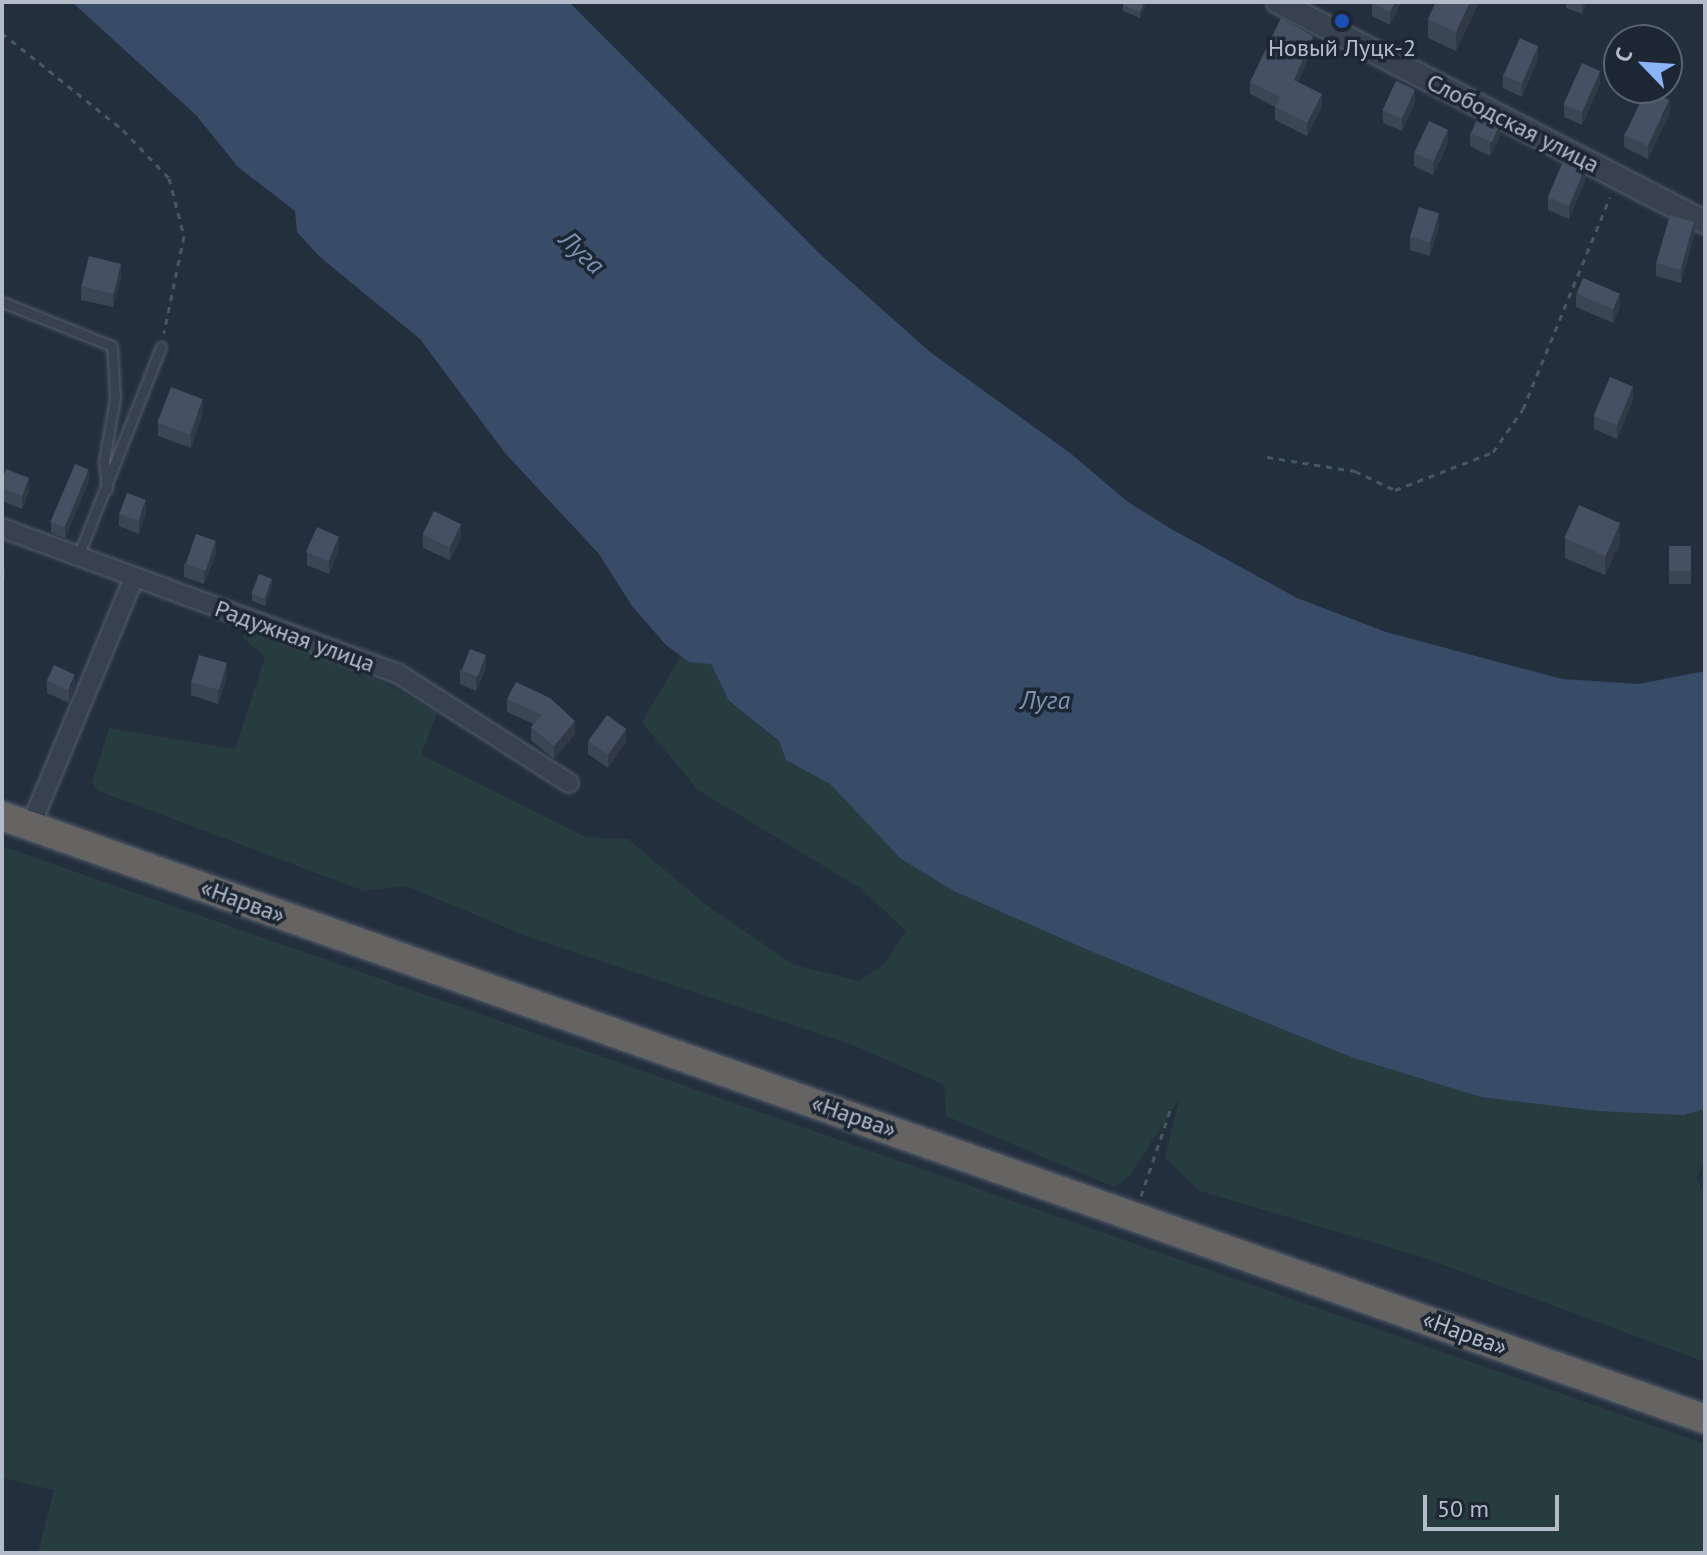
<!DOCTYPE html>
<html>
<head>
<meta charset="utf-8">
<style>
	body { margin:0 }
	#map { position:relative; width:1707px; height:1555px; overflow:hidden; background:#242f3e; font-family:"PT Sans",sans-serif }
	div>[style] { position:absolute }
	.green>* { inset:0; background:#263c3f }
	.water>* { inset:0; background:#394c67 }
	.path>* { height:3px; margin-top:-1.5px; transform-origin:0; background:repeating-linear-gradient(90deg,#44595c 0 6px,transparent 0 12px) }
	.roads { filter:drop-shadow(0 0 2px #565f6c) drop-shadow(0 0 2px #565f6c) }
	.service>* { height:9px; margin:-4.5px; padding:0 4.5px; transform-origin:4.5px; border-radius:4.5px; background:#38414e }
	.minor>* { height:18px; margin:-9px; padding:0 9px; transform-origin:9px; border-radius:9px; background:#38414e }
	.tertiary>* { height:22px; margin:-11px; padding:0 11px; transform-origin:11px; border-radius:11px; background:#38414e }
	.trunk>* { height:28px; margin:-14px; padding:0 14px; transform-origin:14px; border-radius:14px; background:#656462 }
	.wall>* { inset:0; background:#3b4654; transform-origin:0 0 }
	.shaded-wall>* { inset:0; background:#303945 }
	.building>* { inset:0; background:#455162; transform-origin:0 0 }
	.dots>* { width:22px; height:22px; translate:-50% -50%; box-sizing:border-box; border:4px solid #1d2633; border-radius:50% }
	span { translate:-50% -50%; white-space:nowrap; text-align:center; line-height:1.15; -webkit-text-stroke:7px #1d2633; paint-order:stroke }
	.poi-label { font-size:24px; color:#b4bcc9 }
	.street-label { font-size:24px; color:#b4bcc9 }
	.water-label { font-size:26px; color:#7c92b1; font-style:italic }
	.frame { position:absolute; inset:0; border:4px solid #b4bcc9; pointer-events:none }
	.north { position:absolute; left:1603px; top:24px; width:80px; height:80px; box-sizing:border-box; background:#1d2633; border:2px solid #59626f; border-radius:50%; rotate:295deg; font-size:22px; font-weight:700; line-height:32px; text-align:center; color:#b4bcc9 }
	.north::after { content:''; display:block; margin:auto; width:28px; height:36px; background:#8ab4f8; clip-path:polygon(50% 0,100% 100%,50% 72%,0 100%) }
	.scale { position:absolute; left:1423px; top:1495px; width:136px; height:36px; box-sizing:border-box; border:4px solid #b4bcc9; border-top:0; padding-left:10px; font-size:24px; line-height:28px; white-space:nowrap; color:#b4bcc9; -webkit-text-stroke:6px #1d2633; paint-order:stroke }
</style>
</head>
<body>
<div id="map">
	<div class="green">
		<i style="clip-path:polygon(249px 627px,387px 684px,437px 713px,421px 755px,585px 837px,628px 839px,706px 905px,794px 965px,859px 981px,884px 964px,906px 931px,860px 888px,698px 790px,642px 722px,681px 656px,711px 664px,729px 701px,779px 742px,786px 760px,830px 784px,901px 859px,954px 891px,1351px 1057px,1684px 1115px,1705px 1109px,1705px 1159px,1696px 1179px,1705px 1193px,1705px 1362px,1422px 1257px,1200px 1191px,1165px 1158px,1179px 1099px,1130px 1175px,1114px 1187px,946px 1116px,944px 1085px,855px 1046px,531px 938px,406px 886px,364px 891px,99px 791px,92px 783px,109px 728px,235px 749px,265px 657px,243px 638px)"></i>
		<i style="clip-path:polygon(2px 846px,1705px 1444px,1705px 1553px,38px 1553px,54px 1490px,2px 1478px)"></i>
	</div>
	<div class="water">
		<i style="clip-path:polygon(72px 2px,569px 2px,822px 256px,930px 352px,1070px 453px,1128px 502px,1173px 530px,1297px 598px,1386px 632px,1562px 679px,1639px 684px,1705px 671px,1705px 1109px,1684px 1115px,1598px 1111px,1481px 1097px,1351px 1057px,1088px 950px,954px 891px,901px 859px,830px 784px,786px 760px,779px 741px,729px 701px,711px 664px,689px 662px,666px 645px,632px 606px,599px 554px,505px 453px,420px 339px,320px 257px,297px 232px,295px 211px,238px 167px,196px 115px)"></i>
	</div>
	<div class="path">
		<i style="left:2px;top:33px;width:155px;rotate:38.7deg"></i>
		<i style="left:123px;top:130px;width:66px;rotate:46.2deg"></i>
		<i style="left:169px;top:178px;width:60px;rotate:75.5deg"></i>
		<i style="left:184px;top:236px;width:99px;rotate:101.7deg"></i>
		<i style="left:1267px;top:457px;width:89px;rotate:9deg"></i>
		<i style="left:1355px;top:471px;width:44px;rotate:25.4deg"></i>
		<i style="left:1395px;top:490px;width:105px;rotate:-21.2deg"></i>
		<i style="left:1493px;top:452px;width:52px;rotate:-55.1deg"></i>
		<i style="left:1523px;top:409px;width:229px;rotate:-67.7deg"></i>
		<i style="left:1141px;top:1196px;width:93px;rotate:-71.2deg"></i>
	</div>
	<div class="roads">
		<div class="service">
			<i style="left:2px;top:302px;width:118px;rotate:21.8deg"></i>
			<i style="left:112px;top:346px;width:52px;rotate:86.7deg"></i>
			<i style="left:115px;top:398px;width:64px;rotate:99.9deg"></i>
			<i style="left:104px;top:461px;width:28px;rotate:84deg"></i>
			<i style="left:79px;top:554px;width:223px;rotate:-68.4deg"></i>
		</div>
		<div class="minor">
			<i style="left:2px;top:528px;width:421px;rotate:20.2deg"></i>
			<i style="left:397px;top:673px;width:204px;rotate:32.6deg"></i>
			<i style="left:31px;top:825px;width:268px;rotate:-67.4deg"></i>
		</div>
		<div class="tertiary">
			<i style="left:1278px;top:2px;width:480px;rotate:27.3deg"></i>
		</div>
		<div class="trunk">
			<i style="left:2px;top:816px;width:1807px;rotate:19.5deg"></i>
		</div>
	</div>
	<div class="wall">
		<i style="clip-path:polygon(1147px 2px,1140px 18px,1123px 11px,1123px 5px)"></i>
		<i style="clip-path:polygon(1372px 2px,1401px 2px,1390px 25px,1372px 16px)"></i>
		<i style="clip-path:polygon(1436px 2px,1479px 2px,1456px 51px,1428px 38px,1428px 19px)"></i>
		<i style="clip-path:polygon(1566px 2px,1587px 2px,1582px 14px,1566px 8px)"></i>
		<i style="clip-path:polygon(1313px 48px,1298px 82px,1322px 106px,1307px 136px,1275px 120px,1275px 107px,1250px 94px,1250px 82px)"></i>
		<i style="clip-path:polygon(1538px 59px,1522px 97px,1503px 88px,1503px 75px)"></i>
		<i style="clip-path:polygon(1600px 84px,1582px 125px,1564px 117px,1564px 104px)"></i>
		<i style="clip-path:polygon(1415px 103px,1402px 131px,1383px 123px,1383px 110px)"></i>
		<i style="clip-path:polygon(1670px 113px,1648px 159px,1624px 147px,1624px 134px)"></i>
		<i style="clip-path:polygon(1470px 133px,1500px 136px,1490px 156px,1470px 146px)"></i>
		<i style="clip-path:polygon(1448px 143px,1433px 175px,1414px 166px,1414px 153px)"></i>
		<i style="clip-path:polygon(1585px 181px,1569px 219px,1548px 210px,1548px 197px)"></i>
		<i style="clip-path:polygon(1439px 226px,1430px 256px,1410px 250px,1410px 237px)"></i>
		<i style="clip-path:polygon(1694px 235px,1681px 283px,1656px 276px,1656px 263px)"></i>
		<i style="clip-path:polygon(121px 277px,113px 307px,81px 300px,81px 286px)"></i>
		<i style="clip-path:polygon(1576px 294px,1620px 307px,1613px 323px,1576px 307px)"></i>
		<i style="clip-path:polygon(1633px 400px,1617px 439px,1594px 429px,1594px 416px)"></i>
		<i style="clip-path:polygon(203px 412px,191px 448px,158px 436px,158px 423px)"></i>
		<i style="clip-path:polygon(2px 480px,29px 491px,22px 509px,2px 501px)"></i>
		<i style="clip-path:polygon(89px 481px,65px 538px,51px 533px,51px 522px)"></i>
		<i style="clip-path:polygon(119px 513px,146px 513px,139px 534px,119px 526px)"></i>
		<i style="clip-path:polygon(423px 535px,461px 537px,450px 560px,423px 548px)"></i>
		<i style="clip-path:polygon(1565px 538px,1620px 543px,1605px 575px,1565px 558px)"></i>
		<i style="left:1669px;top:546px;width:22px;height:38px"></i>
		<i style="clip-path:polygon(339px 550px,329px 574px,307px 565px,307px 552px)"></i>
		<i style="clip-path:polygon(216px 554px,204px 584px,184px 577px,184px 564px)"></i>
		<i style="clip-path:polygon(272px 586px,265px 606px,252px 601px,252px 594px)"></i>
		<i style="clip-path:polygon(486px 668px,476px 691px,460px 684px,460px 670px)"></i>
		<i style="clip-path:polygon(227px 676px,218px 704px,191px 695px,191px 682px)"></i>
		<i style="clip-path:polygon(47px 680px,75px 688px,69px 703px,47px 693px)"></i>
		<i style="clip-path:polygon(507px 699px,575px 721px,575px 734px,554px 759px,531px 740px,531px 727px,534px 724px,507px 712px)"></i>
		<i style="clip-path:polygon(588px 741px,626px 742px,608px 768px,588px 754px)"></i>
	</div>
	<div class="shaded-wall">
		<i style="clip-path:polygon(1144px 2px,1147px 2px,1140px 18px,1140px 12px)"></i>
		<i style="clip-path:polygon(1395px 2px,1401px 2px,1390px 25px,1390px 12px)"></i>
		<i style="clip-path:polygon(1470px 2px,1479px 2px,1456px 51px,1456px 32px)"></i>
		<i style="clip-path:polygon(1582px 2px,1587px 2px,1582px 14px)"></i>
		<i style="clip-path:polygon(1313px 36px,1313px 48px,1294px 93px,1294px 80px)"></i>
		<i style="clip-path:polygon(1538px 46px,1538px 59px,1522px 97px,1522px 84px)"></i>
		<i style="clip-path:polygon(1600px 71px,1600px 84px,1582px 125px,1582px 112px)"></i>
		<i style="clip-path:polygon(1415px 90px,1415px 103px,1402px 131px,1402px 118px)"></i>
		<i style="clip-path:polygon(1322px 94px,1322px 106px,1307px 136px,1307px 123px)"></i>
		<i style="clip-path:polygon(1670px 100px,1670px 113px,1648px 159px,1648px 146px)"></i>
		<i style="clip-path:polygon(1500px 123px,1500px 136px,1490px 156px,1490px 143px)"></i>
		<i style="clip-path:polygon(1448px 130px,1448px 143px,1433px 175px,1433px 162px)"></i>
		<i style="clip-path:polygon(1585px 168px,1585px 181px,1569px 219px,1569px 206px)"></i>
		<i style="clip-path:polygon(1439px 213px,1439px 226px,1430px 256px,1430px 243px)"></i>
		<i style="clip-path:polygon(1694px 222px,1694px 235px,1681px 283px,1681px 270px)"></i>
		<i style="clip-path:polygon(121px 264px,121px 277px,113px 307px,113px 294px)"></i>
		<i style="clip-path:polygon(1620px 294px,1620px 307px,1613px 323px,1613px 310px)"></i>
		<i style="clip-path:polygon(1633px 387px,1633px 400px,1617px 439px,1617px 426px)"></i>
		<i style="clip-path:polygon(203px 399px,203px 412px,191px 448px,191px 435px)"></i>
		<i style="clip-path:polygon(89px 470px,89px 481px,65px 538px,65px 527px)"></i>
		<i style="clip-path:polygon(29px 478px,29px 491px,22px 509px,22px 496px)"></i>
		<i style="clip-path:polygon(146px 500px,146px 513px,139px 534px,139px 521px)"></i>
		<i style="clip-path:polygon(1620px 523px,1620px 543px,1605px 575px,1605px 556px)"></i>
		<i style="clip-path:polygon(461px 524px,461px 537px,450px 560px,450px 547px)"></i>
		<i style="clip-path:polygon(339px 537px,339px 550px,329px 574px,329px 561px)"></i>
		<i style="clip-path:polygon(216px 541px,216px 554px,204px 584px,204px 571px)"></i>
		<i style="clip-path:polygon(5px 565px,5px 578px,2px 584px,2px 571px)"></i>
		<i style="clip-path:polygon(272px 579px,272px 586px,265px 606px,265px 599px)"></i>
		<i style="clip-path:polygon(486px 655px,486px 668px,476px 691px,476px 678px)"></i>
		<i style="clip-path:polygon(227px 663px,227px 676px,218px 704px,218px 691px)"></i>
		<i style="clip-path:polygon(75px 675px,75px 688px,69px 703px,69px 690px)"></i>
		<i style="clip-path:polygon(575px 721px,575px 734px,554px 759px,554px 746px)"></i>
		<i style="clip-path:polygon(626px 729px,626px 742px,608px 768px,608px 755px)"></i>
	</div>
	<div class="building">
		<i style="clip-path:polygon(1124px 2px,1144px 2px,1140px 12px,1123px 5px)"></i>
		<i style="clip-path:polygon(1372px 2px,1395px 2px,1390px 12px,1372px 3px)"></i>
		<i style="clip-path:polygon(1436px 2px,1470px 2px,1456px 32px,1428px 19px)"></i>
		<i style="clip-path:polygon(1281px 18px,1313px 36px,1294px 80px,1322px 94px,1307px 123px,1275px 107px,1280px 97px,1250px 82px)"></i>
		<i style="left:1520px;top:38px;width:20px;height:41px;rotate:24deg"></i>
		<i style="left:1582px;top:63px;width:20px;height:45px;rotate:24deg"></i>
		<i style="left:1396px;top:81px;width:21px;height:32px;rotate:25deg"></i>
		<i style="left:1647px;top:89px;width:25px;height:51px;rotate:26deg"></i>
		<i style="left:1479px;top:114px;width:23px;height:21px;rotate:23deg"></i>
		<i style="left:1429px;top:121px;width:21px;height:35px;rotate:25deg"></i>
		<i style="left:1564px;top:159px;width:23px;height:41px;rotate:23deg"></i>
		<i style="left:1419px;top:207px;width:21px;height:31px;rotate:17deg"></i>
		<i style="left:1670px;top:215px;width:25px;height:50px;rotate:16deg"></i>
		<i style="left:89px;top:256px;width:33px;height:31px;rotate:14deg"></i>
		<i style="left:1583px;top:278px;width:40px;height:17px;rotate:23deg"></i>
		<i style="left:1610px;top:377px;width:25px;height:42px;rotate:23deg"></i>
		<i style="left:171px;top:387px;width:34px;height:38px;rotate:21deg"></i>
		<i style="left:75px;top:464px;width:15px;height:63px;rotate:23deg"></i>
		<i style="clip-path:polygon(6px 469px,29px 478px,22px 496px,2px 488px,2px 480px)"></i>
		<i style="left:127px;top:493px;width:20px;height:22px;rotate:20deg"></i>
		<i style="left:1579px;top:505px;width:45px;height:36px;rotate:24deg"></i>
		<i style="left:434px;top:511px;width:30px;height:26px;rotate:26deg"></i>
		<i style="left:317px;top:527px;width:24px;height:27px;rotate:24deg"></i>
		<i style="left:196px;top:534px;width:21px;height:32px;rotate:19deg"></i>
		<i style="left:1669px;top:546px;width:22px;height:25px"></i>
		<i style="left:259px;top:574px;width:14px;height:21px;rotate:21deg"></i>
		<i style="left:470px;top:649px;width:17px;height:23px;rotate:21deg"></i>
		<i style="left:199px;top:655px;width:29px;height:28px;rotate:16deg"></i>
		<i style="left:54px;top:665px;width:23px;height:17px;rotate:25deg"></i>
		<i style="clip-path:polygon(516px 682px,550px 698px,575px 721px,554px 746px,531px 727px,542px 715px,507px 699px)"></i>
		<i style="left:607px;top:715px;width:24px;height:32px;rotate:36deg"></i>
	</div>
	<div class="dots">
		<i style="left:1342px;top:21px;background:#1a4fb4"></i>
	</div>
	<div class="poi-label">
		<span style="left:1342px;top:48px">Новый Луцк-2</span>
	</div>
	<div class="street-label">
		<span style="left:1513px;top:123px;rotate:27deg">Слободская улица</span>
		<span style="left:295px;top:636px;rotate:20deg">Радужная улица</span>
		<span style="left:243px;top:901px;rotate:20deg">«Нарва»</span>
		<span style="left:854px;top:1116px;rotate:19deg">«Нарва»</span>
		<span style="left:1465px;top:1333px;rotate:20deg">«Нарва»</span>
	</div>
	<div class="water-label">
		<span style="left:582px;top:252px;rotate:43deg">Луга</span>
		<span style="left:1045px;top:700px">Луга</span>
	</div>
	<div class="frame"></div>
	<div class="north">С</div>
	<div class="scale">50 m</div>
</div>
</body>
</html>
